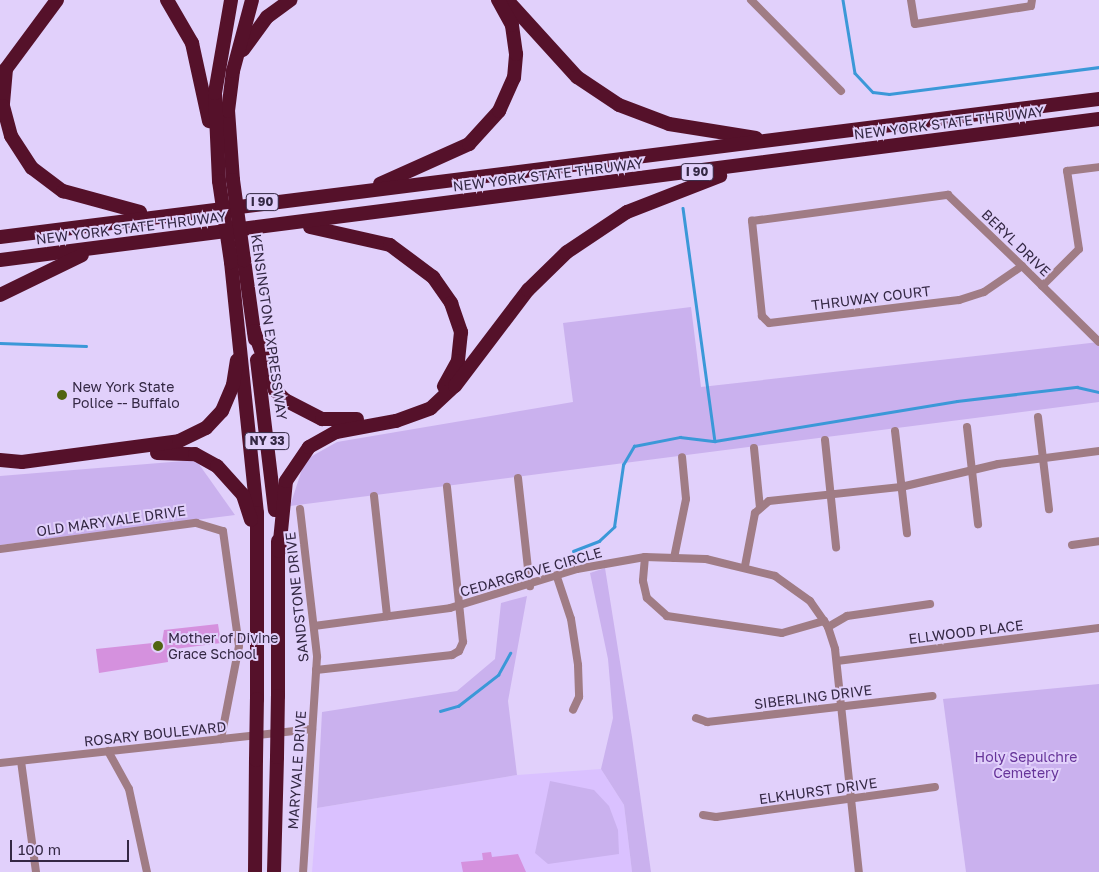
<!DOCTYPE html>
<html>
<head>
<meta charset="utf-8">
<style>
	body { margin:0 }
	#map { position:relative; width:1099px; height:872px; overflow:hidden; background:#e1d0fb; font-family:"Golos Text",sans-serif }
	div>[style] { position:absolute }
	.built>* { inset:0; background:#dac1ff }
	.green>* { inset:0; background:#cab1ee }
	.stream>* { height:2.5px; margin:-1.25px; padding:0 1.25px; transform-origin:1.25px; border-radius:1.25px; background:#3b98d8 }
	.building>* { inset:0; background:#d591de }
	.minor>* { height:8px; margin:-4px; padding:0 4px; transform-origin:4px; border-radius:4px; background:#a07c85 }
	.motorway>* { height:14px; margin:-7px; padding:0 7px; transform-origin:7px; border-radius:7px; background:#55112a }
	.motorway-bridge>* { height:14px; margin:-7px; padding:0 7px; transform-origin:7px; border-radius:7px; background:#55112a }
	.dots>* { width:14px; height:14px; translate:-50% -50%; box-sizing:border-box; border:2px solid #e1d0fb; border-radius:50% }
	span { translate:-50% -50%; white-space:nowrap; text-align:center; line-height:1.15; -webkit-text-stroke:4px #e1d0fb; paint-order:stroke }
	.shield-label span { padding:1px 4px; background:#e1d0fb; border:1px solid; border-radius:4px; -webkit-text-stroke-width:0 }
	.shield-label { font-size:12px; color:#342844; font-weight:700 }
	.street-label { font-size:14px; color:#342844 }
	.poi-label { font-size:14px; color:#342844 }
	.left { translate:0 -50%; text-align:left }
	.park-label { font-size:14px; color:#663499 }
	.scale { position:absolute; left:10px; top:840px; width:119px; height:22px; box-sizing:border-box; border:2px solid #342844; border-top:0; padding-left:6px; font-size:15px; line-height:18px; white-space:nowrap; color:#342844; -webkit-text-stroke:4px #e1d0fb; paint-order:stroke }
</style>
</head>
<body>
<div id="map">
	<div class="built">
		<i style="clip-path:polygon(601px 769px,624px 805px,632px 872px,312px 872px,317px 808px,517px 775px)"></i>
	</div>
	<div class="green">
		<i style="clip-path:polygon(691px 307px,701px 387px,1099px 342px,1099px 402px,290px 506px,305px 460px,337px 442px,573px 402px,563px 323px)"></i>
		<i style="clip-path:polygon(196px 460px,235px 515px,0 545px,0 476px)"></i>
		<i style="clip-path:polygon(605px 568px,632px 737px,651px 872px,632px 872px,624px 805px,601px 769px,613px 718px,608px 659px,590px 573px)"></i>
		<i style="clip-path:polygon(527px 596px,508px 701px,517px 775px,317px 808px,322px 712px,457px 691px,495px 659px,501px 603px)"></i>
		<i style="clip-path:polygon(1099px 684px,1099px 872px,966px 872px,943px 699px)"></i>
		<i style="clip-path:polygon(550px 781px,594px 790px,609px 806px,618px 830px,619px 854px,548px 864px,535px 853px)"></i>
	</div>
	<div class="stream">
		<i style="left:843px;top:0;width:74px;rotate:80.7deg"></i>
		<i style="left:855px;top:73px;width:26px;rotate:47deg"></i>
		<i style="left:873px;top:92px;width:16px;rotate:7deg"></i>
		<i style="left:889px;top:94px;width:212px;rotate:-7.3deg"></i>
		<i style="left:683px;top:208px;width:235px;rotate:82.2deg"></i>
		<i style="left:0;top:343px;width:86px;rotate:2deg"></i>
		<i style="left:573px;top:551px;width:28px;rotate:-21deg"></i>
		<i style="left:599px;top:541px;width:21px;rotate:-43deg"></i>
		<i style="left:614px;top:527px;width:63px;rotate:-81.7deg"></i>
		<i style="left:623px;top:465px;width:22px;rotate:-60deg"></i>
		<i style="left:634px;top:446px;width:47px;rotate:-11.1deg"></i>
		<i style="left:680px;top:437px;width:35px;rotate:7deg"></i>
		<i style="left:715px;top:441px;width:245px;rotate:-9.4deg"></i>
		<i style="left:957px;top:401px;width:121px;rotate:-6.7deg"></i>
		<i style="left:1077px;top:387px;width:23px;rotate:13deg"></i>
		<i style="left:440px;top:711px;width:19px;rotate:-16deg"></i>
		<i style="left:458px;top:706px;width:51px;rotate:-37.8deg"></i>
		<i style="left:498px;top:675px;width:25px;rotate:-61deg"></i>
	</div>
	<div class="building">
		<i style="clip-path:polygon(218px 624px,221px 643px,167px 650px,168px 662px,99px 673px,96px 649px,162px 642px,164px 630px)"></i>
		<i style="clip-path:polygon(491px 852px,492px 857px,518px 854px,526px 872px,463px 872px,461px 862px,483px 860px,482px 853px)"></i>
	</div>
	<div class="minor">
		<i style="left:751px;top:0;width:128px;rotate:45.3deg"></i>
		<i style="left:911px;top:0;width:24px;rotate:81deg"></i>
		<i style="left:915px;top:24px;width:117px;rotate:-8.8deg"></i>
		<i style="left:1031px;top:6px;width:6px;rotate:-81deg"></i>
		<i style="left:1022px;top:266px;width:46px;rotate:145.6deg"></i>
		<i style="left:984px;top:292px;width:26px;rotate:162deg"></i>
		<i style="left:959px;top:300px;width:191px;rotate:173.1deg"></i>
		<i style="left:769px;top:323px;width:10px;rotate:-135deg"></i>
		<i style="left:762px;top:316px;width:96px;rotate:-96deg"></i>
		<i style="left:752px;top:221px;width:198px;rotate:-7.6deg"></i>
		<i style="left:948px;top:195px;width:103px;rotate:43.8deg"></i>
		<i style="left:1022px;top:266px;width:108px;rotate:44.6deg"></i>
		<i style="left:1042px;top:286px;width:52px;rotate:-45deg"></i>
		<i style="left:1079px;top:249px;width:79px;rotate:-98.7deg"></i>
		<i style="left:1067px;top:171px;width:32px;rotate:-7deg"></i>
		<i style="left:1038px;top:417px;width:93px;rotate:83.2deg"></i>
		<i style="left:967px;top:427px;width:98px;rotate:83.5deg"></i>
		<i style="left:895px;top:431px;width:103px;rotate:83.3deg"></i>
		<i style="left:825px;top:440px;width:108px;rotate:84.1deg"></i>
		<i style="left:754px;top:448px;width:60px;rotate:84.3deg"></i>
		<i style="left:518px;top:478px;width:109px;rotate:83.7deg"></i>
		<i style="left:374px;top:496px;width:121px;rotate:83.8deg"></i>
		<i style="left:300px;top:509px;width:149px;rotate:83.4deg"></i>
		<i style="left:317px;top:657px;width:215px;rotate:93.7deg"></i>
		<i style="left:1072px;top:545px;width:27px;rotate:-8deg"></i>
		<i style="left:0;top:549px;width:198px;rotate:-7.6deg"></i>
		<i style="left:196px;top:523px;width:28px;rotate:17deg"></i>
		<i style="left:223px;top:531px;width:116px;rotate:82.1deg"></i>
		<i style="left:239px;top:646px;width:95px;rotate:101deg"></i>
		<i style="left:645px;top:557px;width:24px;rotate:95deg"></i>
		<i style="left:643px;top:581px;width:17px;rotate:77deg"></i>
		<i style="left:647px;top:598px;width:27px;rotate:42deg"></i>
		<i style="left:667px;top:616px;width:116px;rotate:8.4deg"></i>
		<i style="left:782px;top:633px;width:44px;rotate:-15.9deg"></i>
		<i style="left:674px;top:558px;width:60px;rotate:-78.5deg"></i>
		<i style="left:686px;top:499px;width:42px;rotate:-95.4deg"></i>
		<i style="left:745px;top:566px;width:54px;rotate:-79.3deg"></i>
		<i style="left:755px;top:513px;width:18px;rotate:-41deg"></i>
		<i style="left:769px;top:501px;width:133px;rotate:-6.1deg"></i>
		<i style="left:901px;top:487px;width:100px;rotate:-13.3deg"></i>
		<i style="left:998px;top:464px;width:102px;rotate:-7.3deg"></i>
		<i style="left:557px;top:577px;width:44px;rotate:71.6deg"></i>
		<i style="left:571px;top:619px;width:47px;rotate:81.3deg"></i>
		<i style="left:578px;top:665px;width:32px;rotate:88deg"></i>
		<i style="left:579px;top:697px;width:14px;rotate:115deg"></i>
		<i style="left:314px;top:626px;width:137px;rotate:-7.5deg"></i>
		<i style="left:450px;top:608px;width:133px;rotate:-17.1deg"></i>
		<i style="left:577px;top:569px;width:69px;rotate:-10deg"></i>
		<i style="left:645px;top:557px;width:61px;rotate:1.9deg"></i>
		<i style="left:706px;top:559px;width:71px;rotate:13.8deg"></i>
		<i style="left:775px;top:576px;width:43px;rotate:35.5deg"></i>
		<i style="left:810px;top:601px;width:32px;rotate:55deg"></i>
		<i style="left:828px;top:627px;width:23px;rotate:72deg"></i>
		<i style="left:835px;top:649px;width:224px;rotate:83.9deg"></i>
		<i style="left:828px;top:627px;width:22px;rotate:-30deg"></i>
		<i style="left:847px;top:616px;width:84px;rotate:-8.2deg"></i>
		<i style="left:837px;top:661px;width:264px;rotate:-7.2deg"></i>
		<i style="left:316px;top:670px;width:137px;rotate:-6.3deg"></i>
		<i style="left:452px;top:655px;width:8px;rotate:-30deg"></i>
		<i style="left:459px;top:651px;width:10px;rotate:-66deg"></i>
		<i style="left:463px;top:642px;width:156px;rotate:-95.9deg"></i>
		<i style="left:696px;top:718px;width:12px;rotate:20deg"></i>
		<i style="left:707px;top:722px;width:227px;rotate:-6.6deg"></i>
		<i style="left:108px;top:751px;width:43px;rotate:61.1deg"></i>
		<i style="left:129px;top:789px;width:85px;rotate:77.8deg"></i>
		<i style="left:21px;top:761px;width:112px;rotate:82.3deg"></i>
		<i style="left:0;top:763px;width:314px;rotate:-6.2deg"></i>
		<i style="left:703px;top:815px;width:13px;rotate:9deg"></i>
		<i style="left:716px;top:817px;width:221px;rotate:-7.8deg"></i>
	</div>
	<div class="motorway">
		<i style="left:57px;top:0;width:86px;rotate:126.5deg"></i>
		<i style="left:6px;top:69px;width:37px;rotate:95deg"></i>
		<i style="left:3px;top:106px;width:31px;rotate:75deg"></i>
		<i style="left:11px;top:136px;width:38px;rotate:57deg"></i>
		<i style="left:32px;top:168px;width:39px;rotate:37deg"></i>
		<i style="left:63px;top:191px;width:80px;rotate:15.3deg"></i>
		<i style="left:167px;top:0;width:50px;rotate:59.8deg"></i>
		<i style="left:192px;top:43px;width:80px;rotate:77.7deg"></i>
		<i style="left:507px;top:0;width:104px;rotate:47.7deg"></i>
		<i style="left:577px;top:77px;width:50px;rotate:33.7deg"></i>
		<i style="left:619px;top:105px;width:53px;rotate:20.8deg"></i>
		<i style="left:669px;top:124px;width:88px;rotate:9.1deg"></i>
		<i style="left:243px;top:50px;width:41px;rotate:-54deg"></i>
		<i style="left:267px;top:17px;width:29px;rotate:-36deg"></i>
		<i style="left:233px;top:180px;width:69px;rotate:-94.1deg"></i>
		<i style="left:228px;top:111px;width:40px;rotate:-82.9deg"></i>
		<i style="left:233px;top:71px;width:73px;rotate:-75deg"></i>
		<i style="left:219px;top:181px;width:88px;rotate:-92.6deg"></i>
		<i style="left:215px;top:93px;width:94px;rotate:-80.2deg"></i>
		<i style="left:380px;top:184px;width:98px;rotate:-24.2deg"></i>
		<i style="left:469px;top:144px;width:45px;rotate:-47.7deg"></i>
		<i style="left:499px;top:111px;width:36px;rotate:-66deg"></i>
		<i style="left:514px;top:78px;width:24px;rotate:-85deg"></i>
		<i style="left:516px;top:54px;width:29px;rotate:-98deg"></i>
		<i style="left:512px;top:25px;width:29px;rotate:-119deg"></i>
		<i style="left:310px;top:227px;width:82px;rotate:12.7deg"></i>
		<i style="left:390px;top:245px;width:54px;rotate:36.7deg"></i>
		<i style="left:433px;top:277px;width:32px;rotate:55deg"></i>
		<i style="left:451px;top:303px;width:31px;rotate:71deg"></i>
		<i style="left:461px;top:332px;width:29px;rotate:96deg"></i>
		<i style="left:458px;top:361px;width:29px;rotate:119deg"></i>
		<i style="left:0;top:237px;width:1108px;rotate:-7.16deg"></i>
		<i style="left:0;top:260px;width:1108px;rotate:-7.31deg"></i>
		<i style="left:244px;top:260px;width:80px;rotate:82.1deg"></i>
		<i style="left:231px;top:262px;width:252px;rotate:84.1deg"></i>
		<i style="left:257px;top:513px;width:186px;rotate:90deg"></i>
		<i style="left:0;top:295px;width:91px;rotate:-26deg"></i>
		<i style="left:254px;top:331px;width:63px;rotate:70.4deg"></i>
		<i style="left:275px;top:390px;width:14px;rotate:45deg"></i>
		<i style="left:285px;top:400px;width:42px;rotate:27.2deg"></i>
		<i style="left:322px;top:419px;width:35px"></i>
		<i style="left:257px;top:360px;width:151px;rotate:83.2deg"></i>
		<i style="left:157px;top:453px;width:38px;rotate:2deg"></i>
		<i style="left:195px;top:454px;width:25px;rotate:29deg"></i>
		<i style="left:217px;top:466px;width:39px;rotate:48deg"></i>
		<i style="left:243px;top:495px;width:26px;rotate:72deg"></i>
		<i style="left:0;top:460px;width:22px;rotate:5deg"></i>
		<i style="left:22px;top:462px;width:158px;rotate:-7.6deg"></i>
		<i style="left:179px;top:441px;width:30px;rotate:-26deg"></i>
		<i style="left:206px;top:428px;width:23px;rotate:-47deg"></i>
		<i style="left:222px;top:411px;width:28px;rotate:-67deg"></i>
		<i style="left:233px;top:385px;width:25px;rotate:-81deg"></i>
		<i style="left:278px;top:541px;width:155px;rotate:90deg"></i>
		<i style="left:279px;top:551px;width:70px;rotate:-84.3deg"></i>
		<i style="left:286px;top:481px;width:41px;rotate:-55.9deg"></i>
		<i style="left:309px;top:447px;width:31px;rotate:-29deg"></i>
		<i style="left:336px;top:432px;width:61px;rotate:-10.4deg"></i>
		<i style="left:396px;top:421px;width:37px;rotate:-20deg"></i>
		<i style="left:431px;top:408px;width:33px;rotate:-43deg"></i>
		<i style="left:455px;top:386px;width:121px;rotate:-52.8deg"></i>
		<i style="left:528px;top:290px;width:54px;rotate:-44.3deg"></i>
		<i style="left:567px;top:252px;width:72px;rotate:-33.7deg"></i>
		<i style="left:627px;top:212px;width:100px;rotate:-21.2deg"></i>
		<i style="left:255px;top:872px;width:112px;rotate:-89.5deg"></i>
		<i style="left:274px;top:872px;width:115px;rotate:-88.5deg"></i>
	</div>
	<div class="motorway-bridge">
		<i style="left:233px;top:180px;width:81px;rotate:82.2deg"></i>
		<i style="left:219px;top:181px;width:82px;rotate:81.6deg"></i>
		<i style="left:277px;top:757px;width:61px;rotate:-89.1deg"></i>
		<i style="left:256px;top:760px;width:61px;rotate:-89.1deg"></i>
	</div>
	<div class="dots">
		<i style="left:62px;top:395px;background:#506410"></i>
		<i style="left:158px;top:646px;background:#506410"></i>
	</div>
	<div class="shield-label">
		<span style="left:697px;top:172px">I 90</span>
		<span style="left:262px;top:202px">I 90</span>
		<span style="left:267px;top:441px">NY 33</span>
	</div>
	<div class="street-label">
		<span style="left:949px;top:123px;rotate:-7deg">NEW YORK STATE THRUWAY</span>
		<span style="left:548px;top:175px;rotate:-7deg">NEW YORK STATE THRUWAY</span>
		<span style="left:131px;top:228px;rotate:-7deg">NEW YORK STATE THRUWAY</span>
		<span style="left:1016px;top:243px;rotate:44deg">BERYL DRIVE</span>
		<span style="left:871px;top:298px;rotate:-7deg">THRUWAY COURT</span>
		<span style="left:269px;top:327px;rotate:82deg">KENSINGTON EXPRESSWAY</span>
		<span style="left:111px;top:521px;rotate:-8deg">OLD MARYVALE DRIVE</span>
		<span style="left:531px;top:572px;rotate:-16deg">CEDARGROVE CIRCLE</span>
		<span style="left:297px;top:597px;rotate:-96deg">SANDSTONE DRIVE</span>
		<span style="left:966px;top:632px;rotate:-7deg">ELLWOOD PLACE</span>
		<span style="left:813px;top:697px;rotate:-7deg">SIBERLING DRIVE</span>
		<span style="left:155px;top:734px;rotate:-6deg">ROSARY BOULEVARD</span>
		<span style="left:297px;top:770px;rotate:-86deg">MARYVALE DRIVE</span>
		<span style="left:818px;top:791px;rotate:-8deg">ELKHURST DRIVE</span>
	</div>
	<div class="poi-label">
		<span class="left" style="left:72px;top:395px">New York State<br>Police -- Buffalo</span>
		<span class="left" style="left:168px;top:646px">Mother of Divine<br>Grace School</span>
	</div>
	<div class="park-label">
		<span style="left:1026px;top:765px">Holy Sepulchre<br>Cemetery</span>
	</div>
	<div class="scale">100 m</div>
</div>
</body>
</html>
